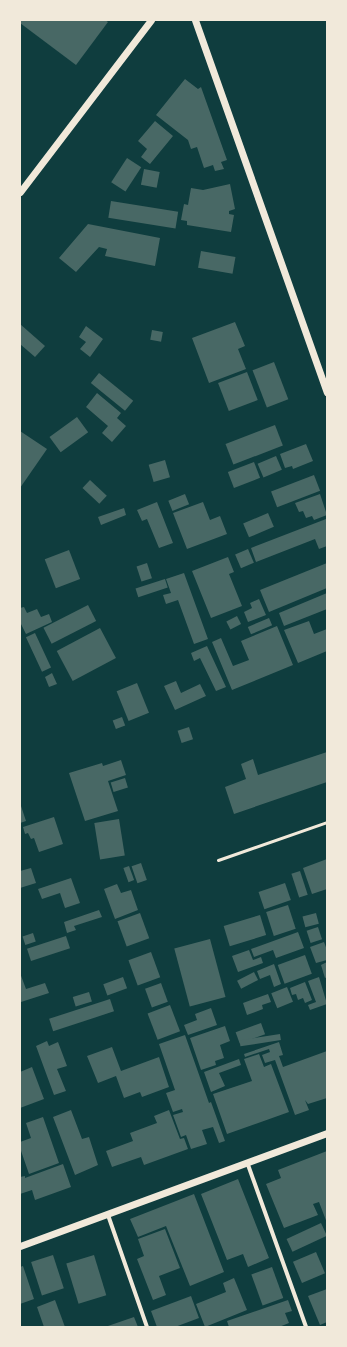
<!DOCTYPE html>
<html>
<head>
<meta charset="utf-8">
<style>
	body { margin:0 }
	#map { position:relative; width:347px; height:1347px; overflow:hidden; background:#0f3d3e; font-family:"Sofia Sans Condensed",sans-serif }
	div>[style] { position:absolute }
	.building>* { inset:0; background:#486865; transform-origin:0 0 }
	.service>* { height:3px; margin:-1.5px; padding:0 1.5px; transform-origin:1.5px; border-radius:1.5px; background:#f1e9da }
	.minor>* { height:4px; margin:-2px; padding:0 2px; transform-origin:2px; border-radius:2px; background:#f1e9da }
	.tertiary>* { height:7px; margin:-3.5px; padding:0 3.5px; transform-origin:3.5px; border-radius:3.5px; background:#f1e9da }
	span { translate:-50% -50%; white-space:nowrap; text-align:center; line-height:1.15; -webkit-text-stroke:3px #f1e9da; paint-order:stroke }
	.frame { position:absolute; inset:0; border:21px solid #f1e9da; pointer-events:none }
</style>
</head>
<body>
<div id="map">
	<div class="building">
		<i style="clip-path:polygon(20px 20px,105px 20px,108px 22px,76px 65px,20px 23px)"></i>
		<i style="clip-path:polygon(185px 79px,198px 89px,201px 87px,227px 160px,221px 162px,224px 169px,215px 171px,213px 165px,204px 168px,197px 147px,191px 149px,188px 140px,156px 115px)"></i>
		<i style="clip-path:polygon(155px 121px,173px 136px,150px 164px,141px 157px,147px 149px,138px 141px)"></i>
		<i style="left:127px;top:158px;width:17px;height:29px;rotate:33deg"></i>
		<i style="left:144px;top:169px;width:16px;height:16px;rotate:11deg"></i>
		<i style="clip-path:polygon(230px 184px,235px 209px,229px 211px,229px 214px,234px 215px,231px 232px,187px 225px,187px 221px,181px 220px,184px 204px,188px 205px,191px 188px,203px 190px)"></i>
		<i style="left:111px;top:201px;width:68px;height:17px;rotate:9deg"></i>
		<i style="clip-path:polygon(88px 224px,160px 238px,155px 266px,105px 256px,107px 249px,99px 247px,76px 272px,59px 258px)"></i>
		<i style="left:201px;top:251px;width:35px;height:17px;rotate:10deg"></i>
		<i style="clip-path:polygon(235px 322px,245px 346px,238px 349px,246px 369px,209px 383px,192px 338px)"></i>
		<i style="clip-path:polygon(20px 324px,45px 346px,35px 357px,20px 344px)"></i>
		<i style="clip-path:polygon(86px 326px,103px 339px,90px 357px,80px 349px,86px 342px,79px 337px)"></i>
		<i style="left:152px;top:330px;width:11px;height:10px;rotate:10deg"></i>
		<i style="left:274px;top:362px;width:40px;height:23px;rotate:69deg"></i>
		<i style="left:247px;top:372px;width:30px;height:31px;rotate:69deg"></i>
		<i style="left:99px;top:373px;width:44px;height:13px;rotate:39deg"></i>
		<i style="clip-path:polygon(97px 393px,121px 413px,117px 418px,126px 426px,112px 442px,102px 433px,108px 426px,86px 407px)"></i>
		<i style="left:77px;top:417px;width:19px;height:34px;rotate:54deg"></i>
		<i style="left:275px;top:425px;width:22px;height:53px;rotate:69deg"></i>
		<i style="clip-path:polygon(20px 431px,47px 449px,20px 488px)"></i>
		<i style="clip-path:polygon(306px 444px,313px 461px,293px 469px,292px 466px,285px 468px,280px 454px)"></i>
		<i style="left:276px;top:456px;width:15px;height:20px;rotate:67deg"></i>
		<i style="left:165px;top:460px;width:18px;height:17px;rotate:74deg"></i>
		<i style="left:254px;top:462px;width:17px;height:28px;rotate:69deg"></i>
		<i style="left:314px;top:475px;width:17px;height:46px;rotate:69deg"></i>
		<i style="left:90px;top:480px;width:23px;height:11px;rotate:43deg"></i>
		<i style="left:185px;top:494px;width:11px;height:18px;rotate:68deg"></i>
		<i style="clip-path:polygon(320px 494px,327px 515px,314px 520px,312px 516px,306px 518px,303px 511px,299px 512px,295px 503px)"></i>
		<i style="clip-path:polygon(157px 502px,173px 543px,159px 548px,147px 519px,142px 521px,137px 510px)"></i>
		<i style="clip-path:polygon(203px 502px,210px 520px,220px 516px,227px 534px,187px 549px,173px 513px)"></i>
		<i style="clip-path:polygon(124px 508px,126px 515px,101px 525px,98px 517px)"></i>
		<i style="left:268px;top:513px;width:15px;height:27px;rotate:67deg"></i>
		<i style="clip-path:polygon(326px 519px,327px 546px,319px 549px,315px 539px,256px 562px,251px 548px)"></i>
		<i style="left:248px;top:549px;width:15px;height:14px;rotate:67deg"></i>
		<i style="left:69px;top:550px;width:31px;height:26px;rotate:69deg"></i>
		<i style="clip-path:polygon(228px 557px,234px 572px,229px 574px,242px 606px,211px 618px,192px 571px)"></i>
		<i style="left:147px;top:563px;width:16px;height:11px;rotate:72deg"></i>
		<i style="clip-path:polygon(327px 563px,327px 588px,269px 612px,260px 590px)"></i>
		<i style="clip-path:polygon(184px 573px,208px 639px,194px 644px,178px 600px,166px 604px,163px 595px,171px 593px,166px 579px)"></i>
		<i style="left:165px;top:579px;width:9px;height:31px;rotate:72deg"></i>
		<i style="clip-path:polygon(327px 593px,327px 609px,284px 626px,279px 613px)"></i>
		<i style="clip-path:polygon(259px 599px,266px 615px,248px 622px,244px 612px,252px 608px,250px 603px)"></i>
		<i style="left:88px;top:605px;width:18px;height:50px;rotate:63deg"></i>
		<i style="clip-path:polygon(24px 607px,27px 613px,37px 609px,41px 617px,49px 614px,52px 622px,26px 634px,20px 622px,20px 608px)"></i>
		<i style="left:237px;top:616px;width:9px;height:12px;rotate:63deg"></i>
		<i style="left:269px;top:618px;width:8px;height:23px;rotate:67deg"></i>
		<i style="clip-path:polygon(309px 621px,314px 634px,327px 629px,327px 651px,298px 663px,284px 630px)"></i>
		<i style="clip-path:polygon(277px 626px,293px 665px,232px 690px,212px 642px,221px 638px,233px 666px,249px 660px,241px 641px)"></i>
		<i style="left:100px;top:628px;width:34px;height:49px;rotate:62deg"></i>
		<i style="left:35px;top:633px;width:38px;height:10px;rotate:65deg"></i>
		<i style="clip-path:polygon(207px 646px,226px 687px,216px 691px,200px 658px,194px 661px,191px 653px)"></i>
		<i style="clip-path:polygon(52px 673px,57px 684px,49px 687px,45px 677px)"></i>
		<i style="clip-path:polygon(176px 681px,181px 693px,200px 684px,206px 696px,175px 710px,164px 686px)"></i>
		<i style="left:137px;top:683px;width:32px;height:22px;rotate:68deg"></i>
		<i style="left:122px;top:717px;width:9px;height:10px;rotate:69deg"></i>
		<i style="left:189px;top:727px;width:13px;height:12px;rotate:72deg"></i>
		<i style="clip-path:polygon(327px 752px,327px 782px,234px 814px,225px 787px,246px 779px,241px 764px,253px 759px,258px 775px)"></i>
		<i style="clip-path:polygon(121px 760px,126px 775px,108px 781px,118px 811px,85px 821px,69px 773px,102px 763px,103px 766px)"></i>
		<i style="left:125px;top:778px;width:10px;height:15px;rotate:73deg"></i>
		<i style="clip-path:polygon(20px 803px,26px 821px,20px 823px)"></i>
		<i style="clip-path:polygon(54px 817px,63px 844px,39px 852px,34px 838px,31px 839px,28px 833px,25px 834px,23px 827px)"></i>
		<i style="left:119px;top:819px;width:37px;height:25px;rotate:81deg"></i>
		<i style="clip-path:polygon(327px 859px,327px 889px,312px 894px,303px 868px)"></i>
		<i style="left:141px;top:863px;width:18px;height:10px;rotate:71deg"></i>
		<i style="left:129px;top:866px;width:15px;height:6px;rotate:70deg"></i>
		<i style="clip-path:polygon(31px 868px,36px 883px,20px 888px,20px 871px)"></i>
		<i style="left:300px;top:871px;width:25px;height:9px;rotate:72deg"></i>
		<i style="clip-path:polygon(71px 878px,80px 903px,65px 908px,60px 893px,42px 899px,38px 889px)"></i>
		<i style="left:285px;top:883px;width:18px;height:28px;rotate:71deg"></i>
		<i style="clip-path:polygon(117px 884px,121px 893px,131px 890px,138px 910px,115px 919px,104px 889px)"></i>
		<i style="left:288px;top:905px;width:25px;height:23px;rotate:72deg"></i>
		<i style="clip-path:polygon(99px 910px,102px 917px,74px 926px,76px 930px,67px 933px,64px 922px)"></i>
		<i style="left:140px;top:913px;width:27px;height:24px;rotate:70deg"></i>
		<i style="left:316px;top:913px;width:11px;height:14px;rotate:75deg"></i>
		<i style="left:260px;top:915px;width:21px;height:38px;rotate:73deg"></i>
		<i style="left:318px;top:927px;width:13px;height:12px;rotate:72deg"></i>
		<i style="clip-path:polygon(298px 932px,304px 948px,276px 958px,273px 950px,254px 957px,251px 949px)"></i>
		<i style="left:33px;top:933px;width:9px;height:11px;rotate:72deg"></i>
		<i style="left:66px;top:936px;width:13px;height:41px;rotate:72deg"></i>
		<i style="left:210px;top:939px;width:60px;height:37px;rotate:75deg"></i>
		<i style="clip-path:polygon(324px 942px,327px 950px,327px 960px,316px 963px,310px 947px)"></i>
		<i style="clip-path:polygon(249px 950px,253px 960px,261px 957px,263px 963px,238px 972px,232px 956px)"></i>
		<i style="left:151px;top:952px;width:27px;height:24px;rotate:70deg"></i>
		<i style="left:305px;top:955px;width:20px;height:29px;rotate:70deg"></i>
		<i style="clip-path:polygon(327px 962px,327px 977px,325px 978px,321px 965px)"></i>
		<i style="clip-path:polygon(274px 964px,281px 984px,274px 987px,270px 975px,260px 979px,257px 971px)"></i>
		<i style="left:254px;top:972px;width:9px;height:19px;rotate:63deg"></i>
		<i style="clip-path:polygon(20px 973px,26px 989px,45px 983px,49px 993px,21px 1002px)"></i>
		<i style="left:123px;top:977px;width:12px;height:21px;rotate:70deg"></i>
		<i style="clip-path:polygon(319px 977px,327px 1004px,310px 1010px,308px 1005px,316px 1002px,308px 981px)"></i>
		<i style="clip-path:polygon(305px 982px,312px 1000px,305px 1003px,303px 998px,298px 1000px,296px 994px,292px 995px,290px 988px)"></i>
		<i style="left:161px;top:983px;width:20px;height:17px;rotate:70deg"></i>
		<i style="left:287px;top:987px;width:16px;height:17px;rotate:68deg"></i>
		<i style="left:89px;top:992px;width:10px;height:17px;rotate:73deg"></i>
		<i style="clip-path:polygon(268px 994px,271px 1002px,262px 1005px,263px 1009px,247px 1015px,243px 1003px)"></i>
		<i style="left:110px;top:999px;width:13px;height:64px;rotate:72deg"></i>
		<i style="left:170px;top:1005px;width:28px;height:24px;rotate:69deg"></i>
		<i style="clip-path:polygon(211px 1008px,217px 1025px,188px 1035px,184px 1025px,197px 1020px,195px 1014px)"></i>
		<i style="left:261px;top:1023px;width:12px;height:27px;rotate:70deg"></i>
		<i style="clip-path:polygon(225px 1026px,230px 1041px,220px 1045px,224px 1058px,215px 1061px,216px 1065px,201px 1070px,190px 1038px)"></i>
		<i style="left:280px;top:1034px;width:6px;height:41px;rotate:81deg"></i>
		<i style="clip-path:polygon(185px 1035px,209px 1103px,211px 1102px,225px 1141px,219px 1143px,213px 1127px,202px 1130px,207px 1144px,191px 1149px,186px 1135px,181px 1137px,173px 1115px,183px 1112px,182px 1109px,173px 1112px,166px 1093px,175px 1090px,159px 1044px)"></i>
		<i style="clip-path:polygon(47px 1041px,49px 1046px,58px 1042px,67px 1066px,57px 1069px,66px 1091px,54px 1095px,36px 1046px)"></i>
		<i style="clip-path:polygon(279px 1042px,283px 1055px,279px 1056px,283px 1067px,327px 1051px,327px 1098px,308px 1104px,305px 1100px,309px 1110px,295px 1115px,275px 1060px,265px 1063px,262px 1055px,270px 1052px,269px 1049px,245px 1057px,244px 1054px)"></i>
		<i style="clip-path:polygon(112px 1047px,121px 1071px,159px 1057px,169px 1087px,142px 1097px,140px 1092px,124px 1098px,116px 1076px,98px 1083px,87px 1056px)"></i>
		<i style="clip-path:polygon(259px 1054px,264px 1067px,271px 1064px,289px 1112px,227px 1134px,213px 1094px,252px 1081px,244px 1059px)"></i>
		<i style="clip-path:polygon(239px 1059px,241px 1065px,219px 1073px,225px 1086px,211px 1092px,204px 1072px)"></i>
		<i style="clip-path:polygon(32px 1067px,44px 1099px,20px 1108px,20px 1072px)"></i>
		<i style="clip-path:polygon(71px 1110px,82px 1139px,89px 1137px,98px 1165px,75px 1175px,53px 1117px)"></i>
		<i style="clip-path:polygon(169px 1110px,180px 1139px,184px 1138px,188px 1149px,144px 1165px,141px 1157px,112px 1167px,106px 1151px,133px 1141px,130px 1133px,157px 1123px,154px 1116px)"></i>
		<i style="clip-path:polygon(43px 1117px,59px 1163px,29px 1174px,20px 1148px,20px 1142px,31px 1138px,26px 1123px)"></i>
		<i style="clip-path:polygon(327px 1151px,327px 1223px,319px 1202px,313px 1204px,318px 1215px,284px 1228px,266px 1184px,281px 1178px,278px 1170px)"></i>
		<i style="clip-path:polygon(63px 1164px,71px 1187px,35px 1200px,32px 1190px,20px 1194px,20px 1177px,25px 1176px,25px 1178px)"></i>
		<i style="clip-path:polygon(238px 1179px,269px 1258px,248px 1267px,243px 1254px,227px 1260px,201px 1194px)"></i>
		<i style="clip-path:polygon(194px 1194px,224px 1272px,190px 1286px,166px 1226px,138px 1237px,130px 1219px)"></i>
		<i style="left:321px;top:1223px;width:14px;height:38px;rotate:65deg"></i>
		<i style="clip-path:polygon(165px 1229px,180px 1268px,159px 1276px,166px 1295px,153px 1300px,137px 1259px,144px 1256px,138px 1239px)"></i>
		<i style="left:316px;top:1252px;width:23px;height:25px;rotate:67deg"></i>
		<i style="left:53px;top:1255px;width:35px;height:23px;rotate:72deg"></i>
		<i style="left:94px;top:1255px;width:42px;height:29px;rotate:73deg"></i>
		<i style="clip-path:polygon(23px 1266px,34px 1299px,20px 1304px,20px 1267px)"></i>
		<i style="left:272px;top:1267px;width:33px;height:22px;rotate:70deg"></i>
		<i style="clip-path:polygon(234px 1278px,247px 1310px,205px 1327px,196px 1304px,226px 1292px,223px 1283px)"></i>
		<i style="clip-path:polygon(327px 1289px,327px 1322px,320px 1325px,308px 1296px)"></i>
		<i style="clip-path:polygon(191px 1296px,199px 1318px,175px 1327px,157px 1327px,151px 1311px)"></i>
		<i style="clip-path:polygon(55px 1300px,65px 1327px,44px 1327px,37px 1307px)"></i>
		<i style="clip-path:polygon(288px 1300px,292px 1311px,285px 1313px,289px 1323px,279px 1327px,229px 1327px,227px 1321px)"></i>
		<i style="clip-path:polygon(134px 1317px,138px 1327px,105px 1327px)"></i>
	</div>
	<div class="service">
		<i style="left:218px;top:860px;width:115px;rotate:-19.2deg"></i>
	</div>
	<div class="minor">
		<i style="left:247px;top:1162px;width:175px;rotate:70.3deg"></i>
		<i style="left:108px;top:1215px;width:119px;rotate:70.8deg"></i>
	</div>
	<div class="tertiary">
		<i style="left:195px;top:20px;width:395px;rotate:70.5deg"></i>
		<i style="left:20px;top:192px;width:216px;rotate:-52.7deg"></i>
		<i style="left:20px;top:1246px;width:327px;rotate:-20.2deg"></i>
	</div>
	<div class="frame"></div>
</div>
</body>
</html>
